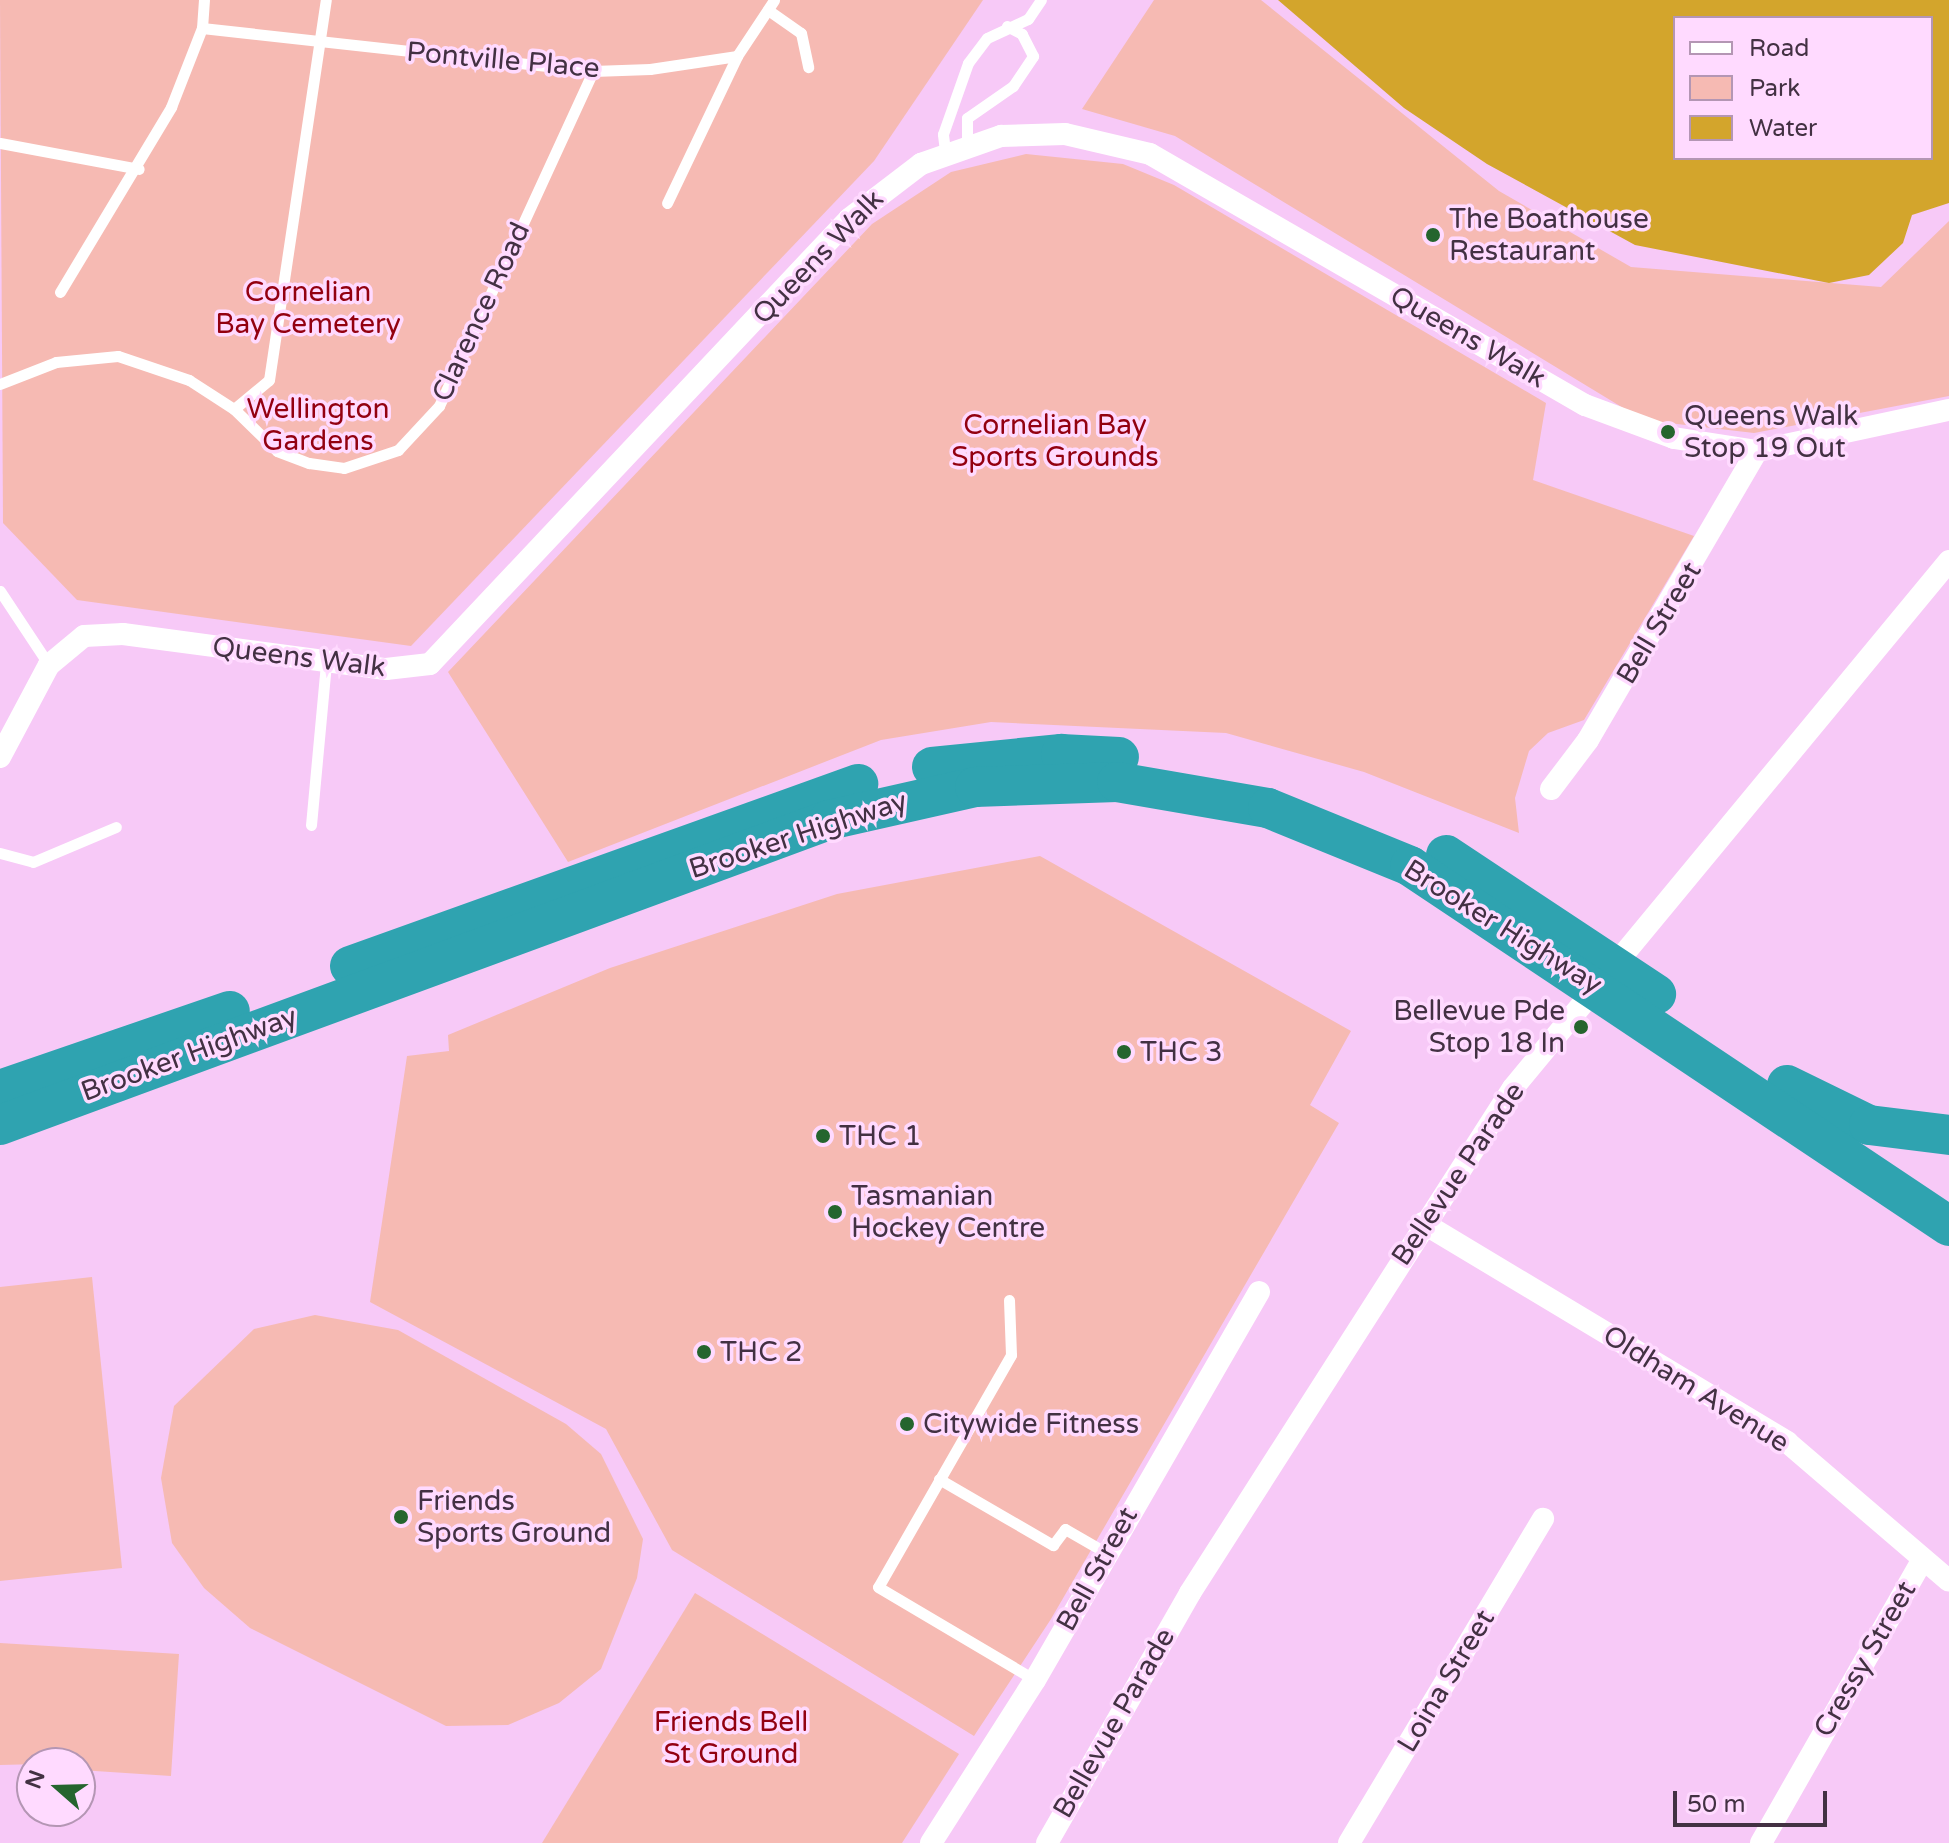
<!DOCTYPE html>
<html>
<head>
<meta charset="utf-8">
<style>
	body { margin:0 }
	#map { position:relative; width:1949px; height:1843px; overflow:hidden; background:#f7c9f7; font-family:"Varela Round",sans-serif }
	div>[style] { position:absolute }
	.green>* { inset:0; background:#f6bab3 }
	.water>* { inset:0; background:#d3a52c }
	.lane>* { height:11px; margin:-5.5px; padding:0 5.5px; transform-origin:5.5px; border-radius:5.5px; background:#fff }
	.street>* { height:22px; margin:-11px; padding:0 11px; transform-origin:11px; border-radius:11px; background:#fff }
	.highway>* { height:40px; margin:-20px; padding:0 20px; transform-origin:20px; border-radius:20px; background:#2fa3b0 }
	.dots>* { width:22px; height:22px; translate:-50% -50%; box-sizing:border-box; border:4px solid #ffdaff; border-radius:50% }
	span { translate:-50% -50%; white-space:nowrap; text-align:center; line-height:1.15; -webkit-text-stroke:7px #ffdaff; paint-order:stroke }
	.street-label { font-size:28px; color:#433143 }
	.poi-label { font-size:28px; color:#433143 }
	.left { translate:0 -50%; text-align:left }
	.right { translate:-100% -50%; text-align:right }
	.park-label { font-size:28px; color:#930010 }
	.legend { position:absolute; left:1673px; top:16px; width:260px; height:144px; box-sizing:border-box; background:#ffdaff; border:2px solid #b496b4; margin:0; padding:10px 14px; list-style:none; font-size:24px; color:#433143 }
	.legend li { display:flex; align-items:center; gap:16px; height:40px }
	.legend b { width:40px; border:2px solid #b496b4 }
	.north { position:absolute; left:16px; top:1747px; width:80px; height:80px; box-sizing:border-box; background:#ffdaff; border:2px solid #b496b4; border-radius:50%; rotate:290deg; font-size:22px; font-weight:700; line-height:32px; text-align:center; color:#433143 }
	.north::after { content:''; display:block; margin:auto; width:28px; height:36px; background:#25652e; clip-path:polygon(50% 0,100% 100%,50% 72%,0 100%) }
	.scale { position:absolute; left:1673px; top:1791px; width:154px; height:36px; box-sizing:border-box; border:4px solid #433143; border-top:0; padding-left:10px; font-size:24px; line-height:28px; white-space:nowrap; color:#433143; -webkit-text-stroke:6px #ffdaff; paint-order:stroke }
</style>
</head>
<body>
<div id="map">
	<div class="green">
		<i style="clip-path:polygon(0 0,983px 0,874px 161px,411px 646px,77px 600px,3px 523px)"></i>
		<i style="clip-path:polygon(1154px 0,1261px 0,1499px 191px,1631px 267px,1881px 287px,1949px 221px,1949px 396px,1754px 433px,1643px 420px,1175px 136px,1082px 109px)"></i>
		<i style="clip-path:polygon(1026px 154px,1123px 164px,1174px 185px,1546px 403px,1533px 480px,1694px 536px,1584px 720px,1548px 733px,1529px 751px,1515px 798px,1519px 833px,1364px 772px,1226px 733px,991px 722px,881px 740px,568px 862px,448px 672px,872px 224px,951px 172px)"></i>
		<i style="clip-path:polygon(1040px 856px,1351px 1031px,1310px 1105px,1339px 1123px,1051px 1619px,974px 1736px,672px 1550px,606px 1429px,370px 1302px,407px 1056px,449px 1051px,448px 1035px,610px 968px,837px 894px)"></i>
		<i style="clip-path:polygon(92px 1277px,122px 1568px,0 1581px,0 1287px)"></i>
		<i style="clip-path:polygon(315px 1315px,398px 1330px,566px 1424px,601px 1454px,643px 1539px,637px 1578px,601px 1669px,559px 1703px,508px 1725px,446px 1726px,250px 1628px,204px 1588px,172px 1543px,161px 1478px,174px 1406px,254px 1329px)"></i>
		<i style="clip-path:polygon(695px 1593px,959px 1754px,902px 1843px,542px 1843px)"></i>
		<i style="clip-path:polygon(0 1643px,179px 1654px,171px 1776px,80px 1770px,80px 1763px,0 1765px)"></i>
	</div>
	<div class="water">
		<i style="clip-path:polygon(evenodd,1278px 0,1949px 0,1949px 203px,1912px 215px,1903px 243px,1869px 275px,1829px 283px,1635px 245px,1487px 164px,1404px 108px,1278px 0,1675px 18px,1931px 18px,1931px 158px,1675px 158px,1675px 18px)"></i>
	</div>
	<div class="lane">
		<i style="left:768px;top:10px;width:40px;rotate:34.9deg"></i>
		<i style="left:801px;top:33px;width:35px;rotate:78deg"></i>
		<i style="left:202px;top:28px;width:393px;rotate:6.3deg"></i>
		<i style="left:593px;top:71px;width:57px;rotate:-2deg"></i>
		<i style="left:650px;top:69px;width:88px;rotate:-8.5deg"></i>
		<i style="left:737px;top:56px;width:67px;rotate:-56.5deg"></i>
		<i style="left:0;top:143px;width:141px;rotate:10.6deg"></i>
		<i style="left:967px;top:143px;width:25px;rotate:-90deg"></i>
		<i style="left:967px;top:118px;width:56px;rotate:-34.8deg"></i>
		<i style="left:1013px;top:86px;width:36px;rotate:-56deg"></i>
		<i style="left:1033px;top:56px;width:25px;rotate:-117deg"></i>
		<i style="left:1022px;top:34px;width:17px;rotate:-152deg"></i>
		<i style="left:945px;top:151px;width:17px;rotate:-97deg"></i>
		<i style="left:943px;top:134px;width:75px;rotate:-70.6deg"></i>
		<i style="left:968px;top:63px;width:31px;rotate:-53deg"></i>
		<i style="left:987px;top:38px;width:45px;rotate:-24.9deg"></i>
		<i style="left:1028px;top:19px;width:23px;rotate:-56deg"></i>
		<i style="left:667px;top:203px;width:163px;rotate:-64.5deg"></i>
		<i style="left:60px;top:292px;width:216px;rotate:-59deg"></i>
		<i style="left:171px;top:107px;width:85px;rotate:-68.6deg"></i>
		<i style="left:202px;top:28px;width:28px;rotate:-86deg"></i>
		<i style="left:0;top:384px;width:60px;rotate:-21.4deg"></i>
		<i style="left:56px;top:362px;width:62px;rotate:-5.5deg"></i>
		<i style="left:118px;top:356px;width:75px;rotate:18.7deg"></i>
		<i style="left:189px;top:380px;width:54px;rotate:32.8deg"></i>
		<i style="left:234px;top:409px;width:60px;rotate:44.3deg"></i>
		<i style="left:277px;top:451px;width:34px;rotate:21deg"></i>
		<i style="left:309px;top:463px;width:35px;rotate:8deg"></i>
		<i style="left:344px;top:468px;width:57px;rotate:-18.4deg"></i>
		<i style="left:398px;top:450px;width:60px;rotate:-47deg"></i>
		<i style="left:439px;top:406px;width:369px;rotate:-65.3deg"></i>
		<i style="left:234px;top:409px;width:45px;rotate:-39.6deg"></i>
		<i style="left:269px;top:380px;width:384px;rotate:-81.5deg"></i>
		<i style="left:0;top:591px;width:89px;rotate:56.5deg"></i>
		<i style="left:311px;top:825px;width:163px;rotate:-84.7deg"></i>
		<i style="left:0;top:853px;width:34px;rotate:15deg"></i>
		<i style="left:33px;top:862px;width:90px;rotate:-22.9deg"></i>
		<i style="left:1009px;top:1300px;width:55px;rotate:87.9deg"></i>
		<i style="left:1011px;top:1355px;width:267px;rotate:119.8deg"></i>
		<i style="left:878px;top:1587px;width:182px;rotate:30.6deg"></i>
		<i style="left:939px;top:1479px;width:132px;rotate:30.1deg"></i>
		<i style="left:1053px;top:1545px;width:20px;rotate:-53deg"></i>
		<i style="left:1065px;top:1529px;width:46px;rotate:29.9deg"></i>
	</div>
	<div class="street">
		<i style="left:0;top:757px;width:104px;rotate:-62deg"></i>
		<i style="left:49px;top:665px;width:45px;rotate:-39.6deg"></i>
		<i style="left:84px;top:636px;width:39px;rotate:-3deg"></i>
		<i style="left:123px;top:634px;width:265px;rotate:7.6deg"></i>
		<i style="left:386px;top:669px;width:44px;rotate:-6.5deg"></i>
		<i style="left:430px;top:664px;width:611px;rotate:-46.72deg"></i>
		<i style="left:849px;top:219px;width:91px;rotate:-37.4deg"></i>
		<i style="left:921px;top:164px;width:85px;rotate:-19.3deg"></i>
		<i style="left:1001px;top:136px;width:64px;rotate:-1.8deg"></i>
		<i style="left:1065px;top:134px;width:87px;rotate:13.2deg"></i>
		<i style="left:1150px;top:154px;width:502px;rotate:29.99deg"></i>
		<i style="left:1585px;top:405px;width:95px;rotate:20.3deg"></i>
		<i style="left:1674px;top:438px;width:84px;rotate:8.9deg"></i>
		<i style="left:1757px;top:451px;width:196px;rotate:-12.1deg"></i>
		<i style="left:1551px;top:789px;width:61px;rotate:-52.9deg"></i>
		<i style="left:1588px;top:740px;width:335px;rotate:-59.7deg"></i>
		<i style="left:1423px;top:1223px;width:425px;rotate:31deg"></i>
		<i style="left:1787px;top:1442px;width:213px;rotate:40.6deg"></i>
		<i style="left:931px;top:1843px;width:193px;rotate:-57.5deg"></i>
		<i style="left:1035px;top:1680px;width:448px;rotate:-60deg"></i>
		<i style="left:1047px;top:1843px;width:288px;rotate:-60.2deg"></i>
		<i style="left:1190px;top:1593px;width:599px;rotate:-57.4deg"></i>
		<i style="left:1513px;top:1088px;width:684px;rotate:-50.4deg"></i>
		<i style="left:1349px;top:1843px;width:378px;rotate:-59.1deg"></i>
		<i style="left:1761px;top:1843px;width:327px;rotate:-60.3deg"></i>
	</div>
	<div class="highway">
		<i style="left:932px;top:767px;width:130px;rotate:-5.8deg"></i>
		<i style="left:1061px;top:754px;width:58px;rotate:3deg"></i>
		<i style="left:1446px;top:855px;width:252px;rotate:33.5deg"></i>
		<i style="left:350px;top:966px;width:540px;rotate:-19.71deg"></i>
		<i style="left:1787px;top:1085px;width:91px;rotate:26deg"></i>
		<i style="left:1869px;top:1125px;width:81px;rotate:7.1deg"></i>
		<i style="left:0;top:1090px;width:243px;rotate:-19deg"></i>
		<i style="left:0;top:1125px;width:883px;rotate:-20.2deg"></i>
		<i style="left:829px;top:820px;width:150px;rotate:-12.7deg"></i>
		<i style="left:975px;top:787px;width:142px;rotate:-2deg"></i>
		<i style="left:1117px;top:782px;width:153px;rotate:9.8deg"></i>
		<i style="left:1268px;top:808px;width:153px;rotate:22.2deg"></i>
		<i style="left:1410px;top:866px;width:648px;rotate:33.74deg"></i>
	</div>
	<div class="dots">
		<i style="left:1433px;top:235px;background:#25652e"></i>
		<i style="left:1668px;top:432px;background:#25652e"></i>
		<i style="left:1581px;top:1027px;background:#25652e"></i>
		<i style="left:1124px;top:1052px;background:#25652e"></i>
		<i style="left:823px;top:1136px;background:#25652e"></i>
		<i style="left:835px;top:1212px;background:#25652e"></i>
		<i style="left:704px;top:1352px;background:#25652e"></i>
		<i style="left:907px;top:1424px;background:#25652e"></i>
		<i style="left:401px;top:1517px;background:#25652e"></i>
	</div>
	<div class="street-label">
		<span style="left:503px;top:60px;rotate:5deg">Pontville Place</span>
		<span style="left:818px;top:257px;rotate:-46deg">Queens Walk</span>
		<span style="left:481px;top:312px;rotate:-65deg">Clarence Road</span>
		<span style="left:1468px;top:337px;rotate:30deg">Queens Walk</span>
		<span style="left:1659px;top:623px;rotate:-59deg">Bell Street</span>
		<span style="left:299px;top:657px;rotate:7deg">Queens Walk</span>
		<span style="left:798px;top:835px;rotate:-18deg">Brooker Highway</span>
		<span style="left:1503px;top:927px;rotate:32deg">Brooker Highway</span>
		<span style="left:189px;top:1054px;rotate:-20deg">Brooker Highway</span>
		<span style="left:1458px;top:1174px;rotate:-56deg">Bellevue Parade</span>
		<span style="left:1696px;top:1389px;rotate:32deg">Oldham Avenue</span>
		<span style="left:1097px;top:1569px;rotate:-61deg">Bell Street</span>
		<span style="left:1865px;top:1659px;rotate:-60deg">Cressy Street</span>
		<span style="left:1446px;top:1681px;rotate:-59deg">Loina Street</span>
		<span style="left:1114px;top:1723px;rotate:-60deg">Bellevue Parade</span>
	</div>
	<div class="poi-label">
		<span class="left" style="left:1449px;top:235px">The Boathouse<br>Restaurant</span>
		<span class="left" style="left:1684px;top:432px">Queens Walk<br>Stop 19 Out</span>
		<span class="right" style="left:1565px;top:1027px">Bellevue Pde<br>Stop 18 In</span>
		<span class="left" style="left:1140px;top:1052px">THC 3</span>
		<span class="left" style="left:839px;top:1136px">THC 1</span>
		<span class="left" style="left:851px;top:1212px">Tasmanian<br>Hockey Centre</span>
		<span class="left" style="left:720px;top:1352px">THC 2</span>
		<span class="left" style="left:923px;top:1424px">Citywide Fitness</span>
		<span class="left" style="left:417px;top:1517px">Friends<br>Sports Ground</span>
	</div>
	<div class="park-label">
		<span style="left:308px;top:308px">Cornelian<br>Bay Cemetery</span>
		<span style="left:318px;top:425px">Wellington<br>Gardens</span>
		<span style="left:1055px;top:441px">Cornelian Bay<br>Sports Grounds</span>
		<span style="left:731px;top:1738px">Friends Bell<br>St Ground</span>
	</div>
	<ul class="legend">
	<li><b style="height:10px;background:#fff"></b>Road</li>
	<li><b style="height:22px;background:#f6bab3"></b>Park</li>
	<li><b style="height:22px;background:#d3a52c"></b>Water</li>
	</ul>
	<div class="north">N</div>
	<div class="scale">50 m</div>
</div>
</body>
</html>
